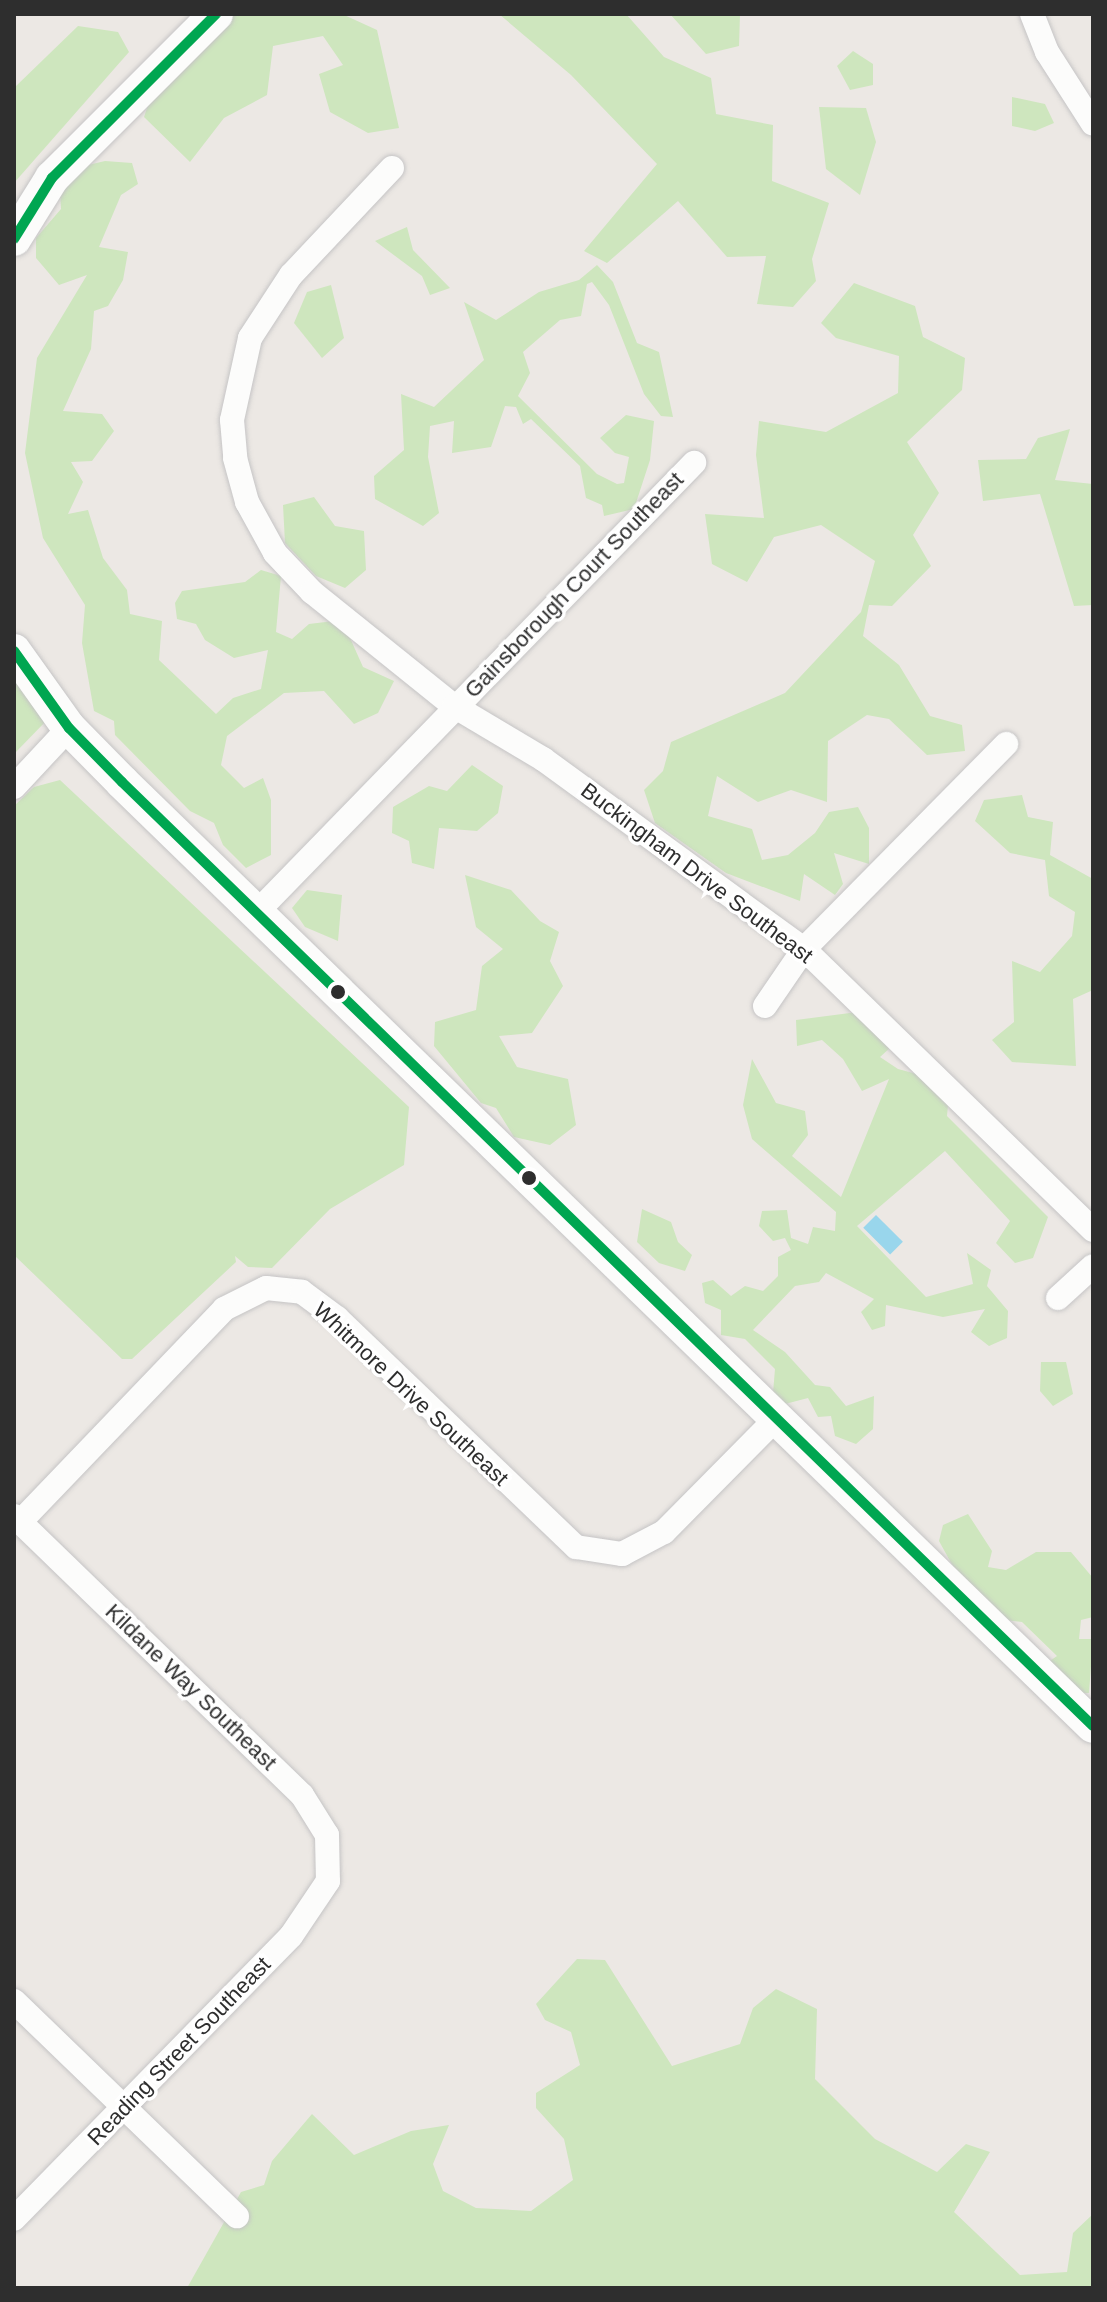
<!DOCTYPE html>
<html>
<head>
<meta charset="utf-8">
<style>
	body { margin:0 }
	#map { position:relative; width:1107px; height:2302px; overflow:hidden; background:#ece8e4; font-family:Helvetica,sans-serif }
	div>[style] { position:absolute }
	.green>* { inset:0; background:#cee6be }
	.water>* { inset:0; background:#99d6ec; transform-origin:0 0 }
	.roads { filter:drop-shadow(0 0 2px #c5c4c5) drop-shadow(0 0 2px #c5c4c5) }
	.street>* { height:24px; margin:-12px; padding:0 12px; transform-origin:12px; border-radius:12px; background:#fcfcfb }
	.secondary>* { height:34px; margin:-17px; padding:0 17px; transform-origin:17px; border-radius:17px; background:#fcfcfb }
	.bus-1>* { height:10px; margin:-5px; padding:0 5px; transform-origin:5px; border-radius:5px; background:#00a651 }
	.dots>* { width:22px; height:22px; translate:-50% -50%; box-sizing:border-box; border:4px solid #fff; border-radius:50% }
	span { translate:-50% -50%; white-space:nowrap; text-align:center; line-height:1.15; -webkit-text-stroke:7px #fff; paint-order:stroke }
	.street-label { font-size:22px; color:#2e2e2e }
	.frame { position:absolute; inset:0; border:16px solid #2e2e2e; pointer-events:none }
</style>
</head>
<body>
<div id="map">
	<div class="green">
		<i style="clip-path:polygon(199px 14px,342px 14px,377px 30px,399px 128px,368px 133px,330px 112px,319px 74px,343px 65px,323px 36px,273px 46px,267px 95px,224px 118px,190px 162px,144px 117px,152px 93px,170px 85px,172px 38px)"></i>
		<i style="clip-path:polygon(499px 14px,626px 14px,664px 57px,711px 78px,716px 114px,773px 125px,772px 181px,829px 203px,812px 259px,816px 281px,793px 307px,757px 304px,766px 256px,727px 257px,678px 201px,607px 263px,584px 251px,657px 164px,571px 75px)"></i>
		<i style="clip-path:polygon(670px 14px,740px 14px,739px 46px,706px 54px)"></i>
		<i style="clip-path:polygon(78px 26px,118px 32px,129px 52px,14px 183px,14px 88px)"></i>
		<i style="clip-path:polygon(853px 51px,873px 64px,873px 85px,850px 90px,837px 66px)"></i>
		<i style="clip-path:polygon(1012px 97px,1045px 104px,1054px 123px,1035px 131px,1012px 126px)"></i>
		<i style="clip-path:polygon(819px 107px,866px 108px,876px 142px,860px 195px,826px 169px)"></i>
		<i style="clip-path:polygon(105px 161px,132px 163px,138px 184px,121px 195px,99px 247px,128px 252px,123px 280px,108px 306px,94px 311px,91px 349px,63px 411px,102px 414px,114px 431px,92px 461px,71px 462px,83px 482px,68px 514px,88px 510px,103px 558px,127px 590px,130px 614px,162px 621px,159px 660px,216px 714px,233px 698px,261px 689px,268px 650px,234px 658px,205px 640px,196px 624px,177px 619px,175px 603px,182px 591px,245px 582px,261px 570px,281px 576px,276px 632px,292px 639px,309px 624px,342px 620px,363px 667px,394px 681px,378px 713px,354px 724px,324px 691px,284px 693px,227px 736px,221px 765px,244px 788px,263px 778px,271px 800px,271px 855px,246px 868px,223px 845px,214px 823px,190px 811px,115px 735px,114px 721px,94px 711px,82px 643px,85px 605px,43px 538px,25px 453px,37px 358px,87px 275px,59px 285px,36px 258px,36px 238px,61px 209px,59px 172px)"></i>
		<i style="clip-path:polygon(407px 227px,413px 250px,450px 288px,430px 295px,422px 276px,375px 241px)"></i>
		<i style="clip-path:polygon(597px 265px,613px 282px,637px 343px,659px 352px,673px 417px,661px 416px,644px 394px,609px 305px,592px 282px,587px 284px,581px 316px,560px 320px,523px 352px,530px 373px,518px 396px,597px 474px,617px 484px,624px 483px,629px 457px,615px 453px,600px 438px,626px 415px,654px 421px,650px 460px,634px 509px,604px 516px,602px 505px,586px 498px,580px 466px,531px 419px,523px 424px,516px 407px,505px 406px,491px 447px,452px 453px,454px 421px,430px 426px,428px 457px,439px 513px,423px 526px,375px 499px,374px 476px,404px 450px,401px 394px,434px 407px,484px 360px,464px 302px,496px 320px,539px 292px,579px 280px)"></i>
		<i style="clip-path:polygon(854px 283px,915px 306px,923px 337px,965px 358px,962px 390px,907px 442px,939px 493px,913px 535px,931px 566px,892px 606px,869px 605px,863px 636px,899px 665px,930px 716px,962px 725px,965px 751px,927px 755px,889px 719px,867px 715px,828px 741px,827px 802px,791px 790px,758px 802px,717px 776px,708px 816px,752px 829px,762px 860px,788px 855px,815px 833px,829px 812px,858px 807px,869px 828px,869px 864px,834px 853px,843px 884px,835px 895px,804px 874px,800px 901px,726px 873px,655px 823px,644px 790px,663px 771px,671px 742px,785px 693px,861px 612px,875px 561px,821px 525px,774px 537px,747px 582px,712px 564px,705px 514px,764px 518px,756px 455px,759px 421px,826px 432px,898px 393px,899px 356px,836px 338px,821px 323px)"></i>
		<i style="clip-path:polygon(331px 285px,344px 338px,322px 358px,294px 323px,307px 292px)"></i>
		<i style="clip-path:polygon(1070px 429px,1055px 480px,1093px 484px,1093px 605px,1074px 606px,1040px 494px,983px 501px,978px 460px,1026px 459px,1038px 438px)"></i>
		<i style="clip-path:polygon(314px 497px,335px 526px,364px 531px,366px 570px,345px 588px,316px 576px,285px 543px,283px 505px)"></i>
		<i style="clip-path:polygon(24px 680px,49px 718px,14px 754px,14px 682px)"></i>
		<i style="clip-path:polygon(472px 765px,503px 786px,498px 813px,477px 831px,439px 828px,434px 869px,412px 863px,409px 841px,392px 833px,393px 807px,429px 786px,447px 791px)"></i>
		<i style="clip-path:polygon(60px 780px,409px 1107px,404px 1165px,330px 1209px,272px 1268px,248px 1267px,235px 1256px,236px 1262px,132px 1359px,122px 1359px,14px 1255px,14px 806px,34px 787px)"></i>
		<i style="clip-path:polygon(1022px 795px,1028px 817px,1053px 822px,1050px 855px,1093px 879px,1093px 990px,1073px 999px,1076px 1066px,1012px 1062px,992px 1040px,1014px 1022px,1012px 961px,1040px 972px,1072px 936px,1075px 912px,1049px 896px,1045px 860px,1010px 853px,975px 821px,984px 800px)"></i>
		<i style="clip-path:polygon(465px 875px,511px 890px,540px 921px,559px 932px,550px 961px,563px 986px,532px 1033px,499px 1036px,517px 1067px,568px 1079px,576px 1125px,550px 1145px,514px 1137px,496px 1108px,481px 1103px,434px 1046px,435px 1022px,476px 1010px,482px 966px,503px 949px,476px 927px)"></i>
		<i style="clip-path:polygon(307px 890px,342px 895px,338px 941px,305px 927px,292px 908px)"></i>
		<i style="clip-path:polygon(873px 1010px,901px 1038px,880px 1057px,898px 1069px,950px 1083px,947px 1116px,1048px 1217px,1033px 1258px,1015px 1263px,996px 1243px,1010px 1221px,945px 1151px,857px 1226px,926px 1297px,973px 1284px,967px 1253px,991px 1270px,987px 1286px,1008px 1311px,1007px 1338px,989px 1346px,971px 1332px,985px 1309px,943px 1317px,886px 1305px,885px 1326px,872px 1330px,861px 1312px,874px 1299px,826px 1273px,819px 1282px,795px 1286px,753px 1330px,785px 1352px,815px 1385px,830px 1387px,846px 1406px,874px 1396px,873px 1429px,856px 1444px,835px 1436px,831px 1416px,818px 1417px,808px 1398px,785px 1404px,773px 1393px,775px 1369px,745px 1339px,721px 1335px,721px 1310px,705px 1303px,702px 1283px,713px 1280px,731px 1296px,745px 1286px,763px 1291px,778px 1276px,778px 1257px,791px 1250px,785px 1238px,773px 1241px,759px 1226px,762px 1211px,787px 1210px,791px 1238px,808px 1244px,813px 1227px,835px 1231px,836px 1212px,752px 1139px,743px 1105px,752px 1059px,776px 1103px,805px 1111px,808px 1135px,792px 1156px,841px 1197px,889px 1079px,862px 1091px,843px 1059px,822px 1040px,797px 1046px,796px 1020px)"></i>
		<i style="clip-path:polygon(642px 1209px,671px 1222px,678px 1242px,692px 1255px,685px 1271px,659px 1263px,637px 1242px)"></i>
		<i style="clip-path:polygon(1041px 1362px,1066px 1362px,1073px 1394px,1053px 1406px,1040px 1391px)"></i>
		<i style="clip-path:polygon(968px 1514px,992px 1551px,988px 1567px,1006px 1570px,1036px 1552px,1071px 1552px,1093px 1578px,1093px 1617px,1081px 1620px,1079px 1639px,1093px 1639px,1089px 1693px,1067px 1693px,1044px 1665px,1057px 1656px,1022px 1622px,994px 1619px,979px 1591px,966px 1590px,939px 1541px,943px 1525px)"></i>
		<i style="clip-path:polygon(577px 1959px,605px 1960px,672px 2066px,740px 2044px,753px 2008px,776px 1989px,817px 2009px,815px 2079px,875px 2139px,937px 2172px,966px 2144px,990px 2152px,954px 2212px,1020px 2275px,1067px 2272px,1073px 2233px,1093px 2214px,1093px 2288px,187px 2288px,241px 2192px,264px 2185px,272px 2161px,312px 2114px,354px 2155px,411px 2131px,449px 2125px,433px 2164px,443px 2191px,476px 2208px,531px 2211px,573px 2180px,564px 2139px,536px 2108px,536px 2093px,580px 2065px,571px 2032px,545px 2020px,536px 2004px)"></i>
	</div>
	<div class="water">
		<i style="left:876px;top:1215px;width:38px;height:18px;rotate:45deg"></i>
	</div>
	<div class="roads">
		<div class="street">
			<i style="left:1032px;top:14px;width:41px;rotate:68.5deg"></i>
			<i style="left:1047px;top:52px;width:85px;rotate:57.4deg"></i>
			<i style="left:392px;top:168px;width:147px;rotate:133.3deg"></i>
			<i style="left:291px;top:275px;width:75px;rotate:123.1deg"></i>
			<i style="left:250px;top:338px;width:84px;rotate:102.4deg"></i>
			<i style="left:232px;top:420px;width:38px;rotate:85deg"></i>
			<i style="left:235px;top:458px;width:46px;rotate:74.7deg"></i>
			<i style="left:247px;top:502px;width:58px;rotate:61.2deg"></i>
			<i style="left:275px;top:553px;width:54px;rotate:46.5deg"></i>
			<i style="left:312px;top:592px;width:182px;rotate:38.8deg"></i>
			<i style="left:454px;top:706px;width:104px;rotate:30.8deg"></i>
			<i style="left:543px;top:759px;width:323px;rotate:36.1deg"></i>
			<i style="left:804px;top:949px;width:403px;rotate:44.2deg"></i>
			<i style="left:14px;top:787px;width:81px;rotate:-47deg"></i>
			<i style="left:257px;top:912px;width:627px;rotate:-45.78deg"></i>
			<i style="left:765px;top:1006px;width:69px;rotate:-55.6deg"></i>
			<i style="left:804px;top:949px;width:288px;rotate:-45.4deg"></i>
			<i style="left:1058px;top:1298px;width:47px;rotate:-42.4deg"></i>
			<i style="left:14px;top:1516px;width:401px;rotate:44.1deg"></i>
			<i style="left:302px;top:1795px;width:47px;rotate:58deg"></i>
			<i style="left:327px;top:1835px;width:46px;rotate:88.8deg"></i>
			<i style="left:328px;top:1881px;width:66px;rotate:123.9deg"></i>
			<i style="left:291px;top:1936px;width:396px;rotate:134.4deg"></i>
			<i style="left:20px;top:1522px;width:295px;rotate:-46.2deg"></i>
			<i style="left:224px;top:1309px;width:47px;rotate:-26.6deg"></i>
			<i style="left:266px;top:1288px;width:36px;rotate:6deg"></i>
			<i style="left:302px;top:1292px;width:44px;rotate:36.6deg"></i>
			<i style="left:337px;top:1318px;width:331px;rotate:43.8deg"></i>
			<i style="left:576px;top:1547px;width:47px;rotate:8.7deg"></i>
			<i style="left:622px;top:1554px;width:47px;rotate:-27.6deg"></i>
			<i style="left:664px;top:1532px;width:161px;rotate:-45.3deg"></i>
			<i style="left:14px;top:2001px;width:310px;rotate:44deg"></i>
		</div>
		<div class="secondary">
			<i style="left:14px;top:239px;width:72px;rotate:-58.1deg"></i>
			<i style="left:52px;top:178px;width:232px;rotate:-45deg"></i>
			<i style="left:14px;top:651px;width:95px;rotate:54.5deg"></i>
			<i style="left:69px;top:728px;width:76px;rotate:45.5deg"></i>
			<i style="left:122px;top:782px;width:1354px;rotate:44.19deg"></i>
		</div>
	</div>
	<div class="bus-1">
		<i style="left:14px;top:239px;width:72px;rotate:-58.1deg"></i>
		<i style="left:52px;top:178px;width:232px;rotate:-45deg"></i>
		<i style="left:14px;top:651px;width:95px;rotate:54.5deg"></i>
		<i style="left:69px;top:728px;width:76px;rotate:45.5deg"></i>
		<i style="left:122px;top:782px;width:1354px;rotate:44.19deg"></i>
	</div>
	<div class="dots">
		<i style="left:338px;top:992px;background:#2e2e2e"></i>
		<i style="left:529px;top:1178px;background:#2e2e2e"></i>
	</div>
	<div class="street-label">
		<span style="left:574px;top:585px;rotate:-46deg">Gainsborough Court Southeast</span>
		<span style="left:697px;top:873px;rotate:37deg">Buckingham Drive Southeast</span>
		<span style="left:411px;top:1394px;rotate:43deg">Whitmore Drive Southeast</span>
		<span style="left:191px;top:1687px;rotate:44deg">Kildane Way Southeast</span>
		<span style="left:179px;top:2051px;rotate:-46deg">Reading Street Southeast</span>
	</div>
	<div class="frame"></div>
</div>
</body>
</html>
